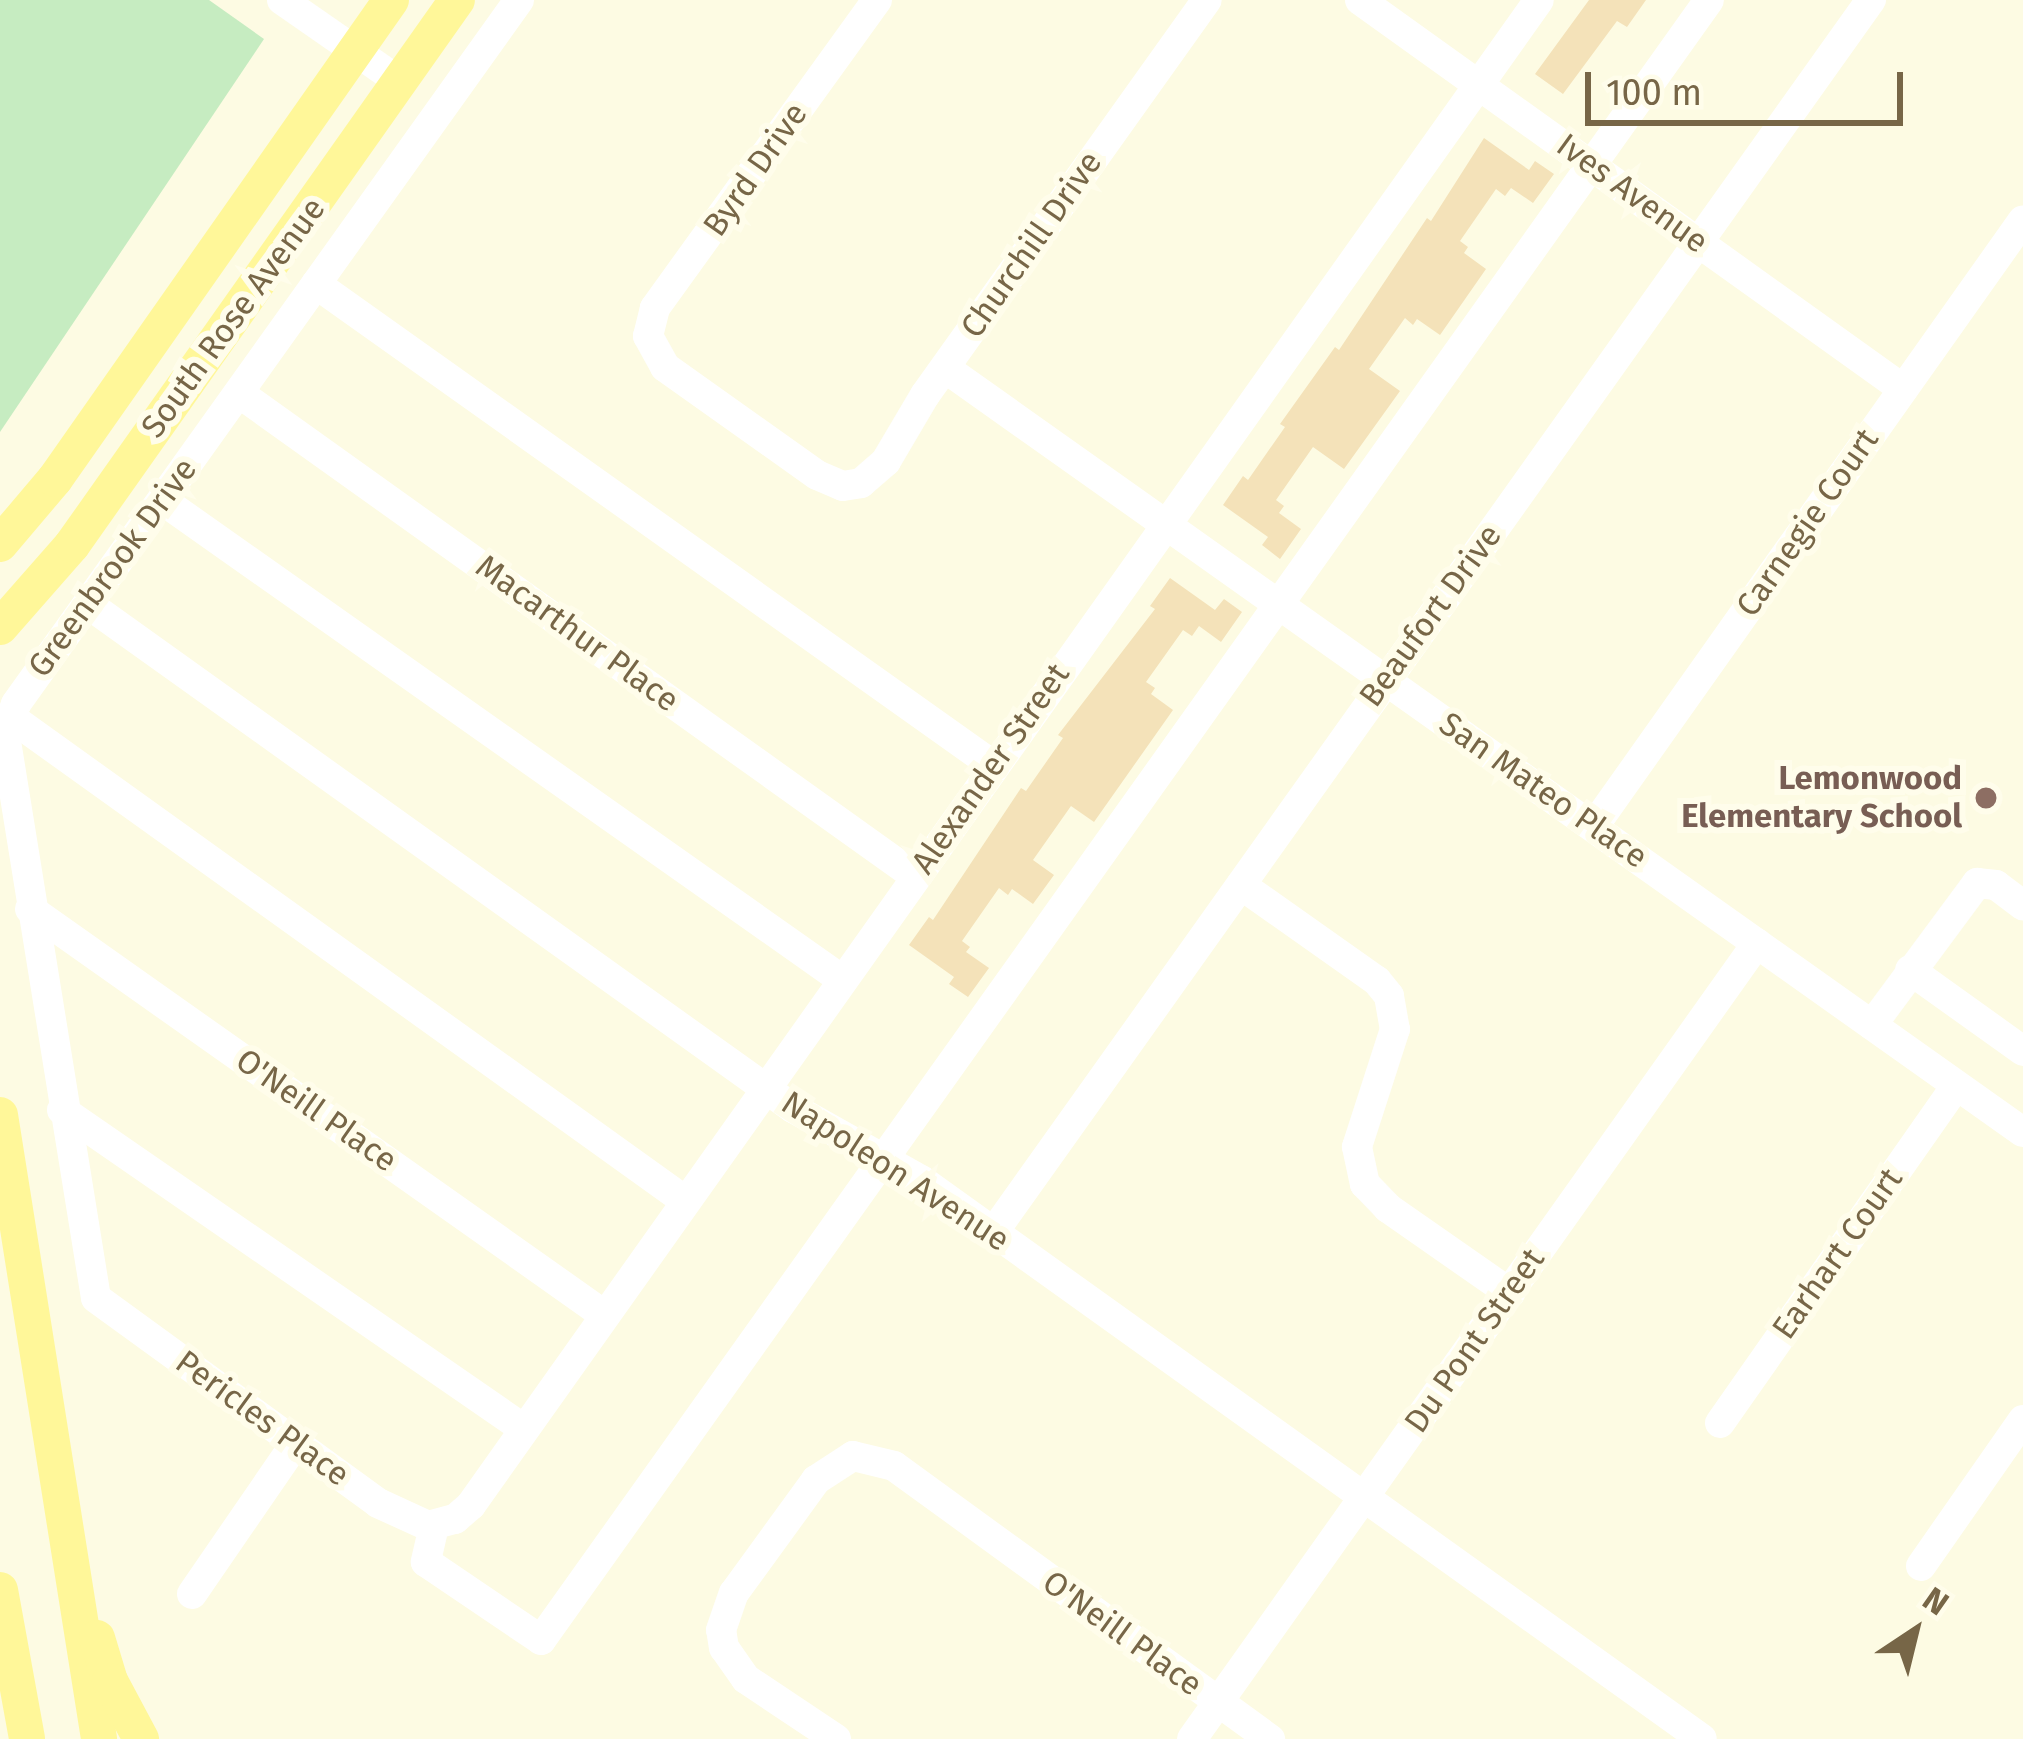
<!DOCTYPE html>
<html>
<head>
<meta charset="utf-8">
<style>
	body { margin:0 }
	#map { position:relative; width:2023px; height:1739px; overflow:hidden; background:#fdfbe3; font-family:"Fira Sans",sans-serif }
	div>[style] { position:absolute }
	.green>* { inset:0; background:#c6ecc1 }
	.building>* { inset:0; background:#f4e2b9 }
	.minor>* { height:30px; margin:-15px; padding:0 15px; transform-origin:15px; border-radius:15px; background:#fff }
	.major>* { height:36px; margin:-18px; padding:0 18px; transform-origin:18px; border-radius:18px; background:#fff799 }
	.dots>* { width:33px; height:33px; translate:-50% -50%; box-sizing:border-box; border:6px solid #fffdeb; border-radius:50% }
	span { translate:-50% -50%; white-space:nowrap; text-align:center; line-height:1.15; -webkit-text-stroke:12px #fffdeb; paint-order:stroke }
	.street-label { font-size:33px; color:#776647 }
	.education-label { font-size:33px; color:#785e54; font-weight:700 }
	.right { translate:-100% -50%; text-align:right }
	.north { position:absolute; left:1855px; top:1571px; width:120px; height:120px; -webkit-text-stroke:9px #fffdeb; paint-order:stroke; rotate:35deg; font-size:33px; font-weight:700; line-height:48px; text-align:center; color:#776647 }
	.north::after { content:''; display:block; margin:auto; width:42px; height:54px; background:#776647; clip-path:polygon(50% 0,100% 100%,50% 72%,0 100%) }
	.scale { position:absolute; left:1585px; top:72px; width:318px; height:54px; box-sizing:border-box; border:6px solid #776647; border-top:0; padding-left:15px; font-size:36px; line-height:42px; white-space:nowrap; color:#776647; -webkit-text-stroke:9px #fffdeb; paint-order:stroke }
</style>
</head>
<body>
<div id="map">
	<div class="green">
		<i style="clip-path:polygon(0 0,209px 0,264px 39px,0 432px)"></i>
	</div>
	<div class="building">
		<i style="clip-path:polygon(1589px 0,1646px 0,1627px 27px,1617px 21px,1563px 94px,1535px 74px)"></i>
		<i style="clip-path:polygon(1484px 138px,1529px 170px,1535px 161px,1554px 174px,1533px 203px,1511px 188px,1505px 196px,1496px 189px,1460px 241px,1468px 247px,1464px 253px,1486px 269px,1440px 335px,1417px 319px,1413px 325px,1405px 318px,1369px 369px,1400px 391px,1344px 469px,1313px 447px,1276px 500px,1284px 506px,1279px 513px,1301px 529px,1280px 559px,1262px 545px,1268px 537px,1223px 505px,1243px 476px,1248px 480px,1285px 427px,1280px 424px,1335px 347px,1339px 350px,1427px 218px,1431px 221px)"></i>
		<i style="clip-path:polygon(1170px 578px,1215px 610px,1224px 599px,1242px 612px,1221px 642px,1199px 626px,1192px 636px,1183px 630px,1146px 682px,1155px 688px,1151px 694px,1173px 710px,1094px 822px,1071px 806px,1033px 860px,1054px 875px,1033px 904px,1012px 889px,1008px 895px,999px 888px,962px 941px,970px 947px,966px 952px,989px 968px,968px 997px,949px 984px,954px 977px,909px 945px,929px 917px,933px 920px,1021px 788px,1026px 791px,1063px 738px,1058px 735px,1155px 609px,1150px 606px)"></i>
	</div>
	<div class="minor">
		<i style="left:282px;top:0;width:144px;rotate:34.8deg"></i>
		<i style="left:519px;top:0;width:865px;rotate:125.55deg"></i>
		<i style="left:16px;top:704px;width:33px;rotate:110deg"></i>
		<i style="left:5px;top:735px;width:570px;rotate:80.82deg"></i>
		<i style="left:96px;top:1298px;width:349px;rotate:36deg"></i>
		<i style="left:378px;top:1503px;width:55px;rotate:24.7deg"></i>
		<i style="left:428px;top:1526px;width:28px;rotate:-15deg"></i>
		<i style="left:455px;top:1519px;width:21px;rotate:-41deg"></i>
		<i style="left:471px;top:1505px;width:1845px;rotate:-54.64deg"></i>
		<i style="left:877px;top:0;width:380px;rotate:125.8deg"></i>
		<i style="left:655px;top:308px;width:29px;rotate:104deg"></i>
		<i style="left:648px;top:336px;width:35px;rotate:61deg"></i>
		<i style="left:665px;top:367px;width:186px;rotate:35.4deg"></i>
		<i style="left:817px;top:475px;width:28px;rotate:23deg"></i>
		<i style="left:843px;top:486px;width:18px;rotate:-9deg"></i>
		<i style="left:861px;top:483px;width:33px;rotate:-41deg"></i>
		<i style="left:886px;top:461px;width:77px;rotate:-59.4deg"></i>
		<i style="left:925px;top:395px;width:485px;rotate:-54.5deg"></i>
		<i style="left:1360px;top:0;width:668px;rotate:35.62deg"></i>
		<i style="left:316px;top:284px;width:832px;rotate:35.41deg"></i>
		<i style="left:945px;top:368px;width:1321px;rotate:35.33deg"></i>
		<i style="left:239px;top:393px;width:831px;rotate:35.55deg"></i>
		<i style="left:162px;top:500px;width:831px;rotate:35.2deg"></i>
		<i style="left:88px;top:604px;width:867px;rotate:35.56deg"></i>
		<i style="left:793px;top:1108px;width:147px;rotate:29.4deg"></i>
		<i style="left:921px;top:1180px;width:960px;rotate:35.59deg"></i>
		<i style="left:9px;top:716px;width:831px;rotate:35.64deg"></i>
		<i style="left:1594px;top:826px;width:742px;rotate:-54.7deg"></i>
		<i style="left:1241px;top:885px;width:166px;rotate:35.2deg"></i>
		<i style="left:1377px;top:981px;width:19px;rotate:51deg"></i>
		<i style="left:1389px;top:996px;width:34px;rotate:80deg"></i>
		<i style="left:1395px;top:1029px;width:124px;rotate:107.9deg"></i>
		<i style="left:1357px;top:1147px;width:38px;rotate:78deg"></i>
		<i style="left:1365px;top:1184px;width:33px;rotate:46deg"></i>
		<i style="left:1388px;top:1208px;width:149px;rotate:34.9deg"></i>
		<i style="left:30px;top:909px;width:702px;rotate:35.25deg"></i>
		<i style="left:1910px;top:970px;width:139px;rotate:35.6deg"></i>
		<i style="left:1872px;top:1025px;width:177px;rotate:-53.5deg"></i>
		<i style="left:1977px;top:883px;width:19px;rotate:6deg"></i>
		<i style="left:1996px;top:885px;width:34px;rotate:37deg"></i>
		<i style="left:62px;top:1110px;width:561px;rotate:34.62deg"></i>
		<i style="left:993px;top:1233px;width:1514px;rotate:-54.55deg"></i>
		<i style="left:1720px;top:1423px;width:411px;rotate:-55deg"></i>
		<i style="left:434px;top:1526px;width:37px;rotate:103deg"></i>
		<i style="left:426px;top:1562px;width:139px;rotate:34.1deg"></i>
		<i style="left:541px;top:1640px;width:2013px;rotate:-54.54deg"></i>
		<i style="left:1921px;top:1566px;width:178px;rotate:-55.1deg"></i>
		<i style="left:192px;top:1594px;width:182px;rotate:-55.5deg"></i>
		<i style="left:836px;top:1739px;width:108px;rotate:-146.3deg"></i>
		<i style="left:746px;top:1679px;width:38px;rotate:-125deg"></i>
		<i style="left:724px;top:1648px;width:18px;rotate:-99deg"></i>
		<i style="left:721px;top:1630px;width:39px;rotate:-71deg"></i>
		<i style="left:734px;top:1593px;width:140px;rotate:-54deg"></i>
		<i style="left:816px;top:1480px;width:44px;rotate:-33deg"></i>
		<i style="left:853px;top:1456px;width:42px;rotate:13.7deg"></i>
		<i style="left:894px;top:1466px;width:465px;rotate:36deg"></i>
		<i style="left:1192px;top:1739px;width:976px;rotate:-54.63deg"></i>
	</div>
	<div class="major">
		<i style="left:0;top:544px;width:85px;rotate:-49.8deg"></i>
		<i style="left:55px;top:479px;width:585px;rotate:-54.95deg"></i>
		<i style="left:0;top:627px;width:109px;rotate:-48.7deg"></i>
		<i style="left:72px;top:545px;width:667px;rotate:-54.76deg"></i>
		<i style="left:0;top:1115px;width:632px;rotate:80.98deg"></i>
		<i style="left:0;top:1590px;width:151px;rotate:79.7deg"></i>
		<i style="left:97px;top:1638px;width:45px;rotate:73.2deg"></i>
		<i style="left:110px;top:1681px;width:66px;rotate:61.9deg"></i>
	</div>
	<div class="dots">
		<i style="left:1986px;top:798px;background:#8d6e63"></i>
	</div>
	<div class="street-label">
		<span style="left:756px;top:170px;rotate:-55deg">Byrd Drive</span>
		<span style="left:1632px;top:194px;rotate:36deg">Ives Avenue</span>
		<span style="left:1032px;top:245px;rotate:-55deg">Churchill Drive</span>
		<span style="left:234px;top:318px;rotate:-54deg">South Rose Avenue</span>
		<span style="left:1808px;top:523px;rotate:-55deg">Carnegie Court</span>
		<span style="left:113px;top:568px;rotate:-54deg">Greenbrook Drive</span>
		<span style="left:1431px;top:616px;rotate:-54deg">Beaufort Drive</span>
		<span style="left:577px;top:634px;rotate:36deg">Macarthur Place</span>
		<span style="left:991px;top:769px;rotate:-55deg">Alexander Street</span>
		<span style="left:1543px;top:791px;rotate:35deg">San Mateo Place</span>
		<span style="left:316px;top:1111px;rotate:35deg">O'Neill Place</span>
		<span style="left:895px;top:1172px;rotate:33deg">Napoleon Avenue</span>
		<span style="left:1838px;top:1254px;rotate:-55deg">Earhart Court</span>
		<span style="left:1475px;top:1341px;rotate:-55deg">Du Pont Street</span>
		<span style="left:262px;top:1419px;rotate:36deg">Pericles Place</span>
		<span style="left:1122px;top:1634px;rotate:36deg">O'Neill Place</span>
	</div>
	<div class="education-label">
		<span class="right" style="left:1962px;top:798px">Lemonwood<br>Elementary School</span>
	</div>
	<div class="north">N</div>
	<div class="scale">100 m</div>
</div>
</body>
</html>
